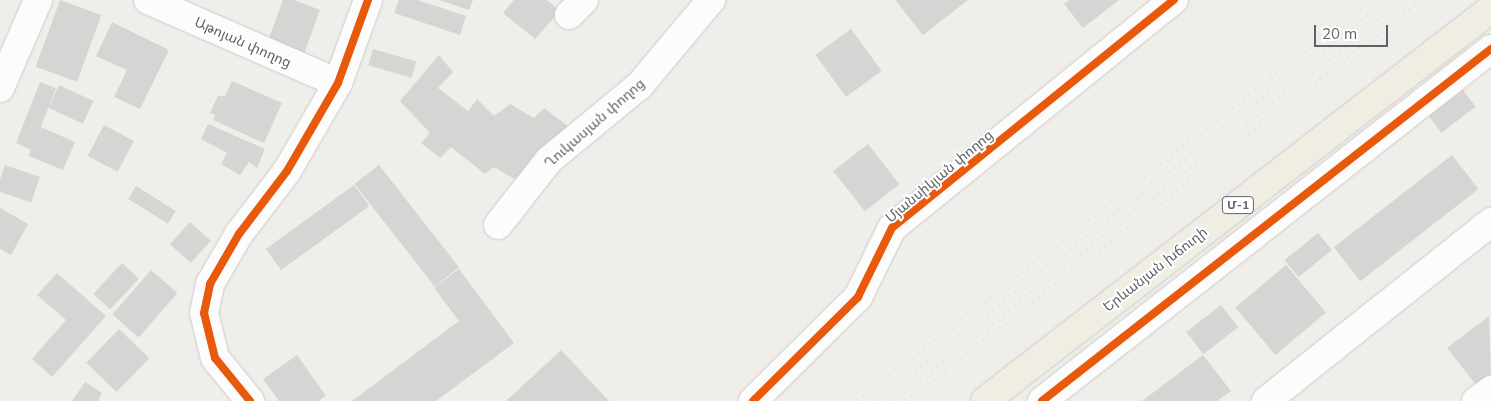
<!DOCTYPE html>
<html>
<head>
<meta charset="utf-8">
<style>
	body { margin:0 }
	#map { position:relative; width:1491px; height:401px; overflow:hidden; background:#efeeea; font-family:Mulish,"Noto Sans Armenian",sans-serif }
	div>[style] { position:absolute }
	.building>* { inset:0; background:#d6d5d3; transform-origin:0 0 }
	.roads { filter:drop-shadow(0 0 1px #cbcccc) drop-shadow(0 0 1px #cbcccc) }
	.minor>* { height:28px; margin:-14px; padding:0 14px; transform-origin:14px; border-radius:14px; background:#fdfcfc }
	.highway>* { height:28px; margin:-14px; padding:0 14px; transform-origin:14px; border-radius:14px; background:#f0ede3 }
	.rail>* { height:4px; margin-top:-2px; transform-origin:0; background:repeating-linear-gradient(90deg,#e4e4e4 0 1px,transparent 0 7px) }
	.cycleway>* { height:8px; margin:-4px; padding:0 4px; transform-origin:4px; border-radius:4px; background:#e8590c }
	span { translate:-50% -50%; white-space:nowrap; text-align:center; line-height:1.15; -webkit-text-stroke:4px #fff; paint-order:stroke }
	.shield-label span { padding:1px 4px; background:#fff; border:1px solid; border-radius:4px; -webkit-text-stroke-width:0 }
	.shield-label { font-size:12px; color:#5f6368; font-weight:700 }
	.street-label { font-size:14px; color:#5f6368 }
	.scale { position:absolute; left:1314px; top:25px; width:74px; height:22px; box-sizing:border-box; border:2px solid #5f6368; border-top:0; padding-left:6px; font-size:15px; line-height:18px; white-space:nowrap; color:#5f6368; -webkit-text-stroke:4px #fff; paint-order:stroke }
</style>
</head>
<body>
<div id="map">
	<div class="building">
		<i style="left:60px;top:0;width:44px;height:71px;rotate:20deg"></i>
		<i style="clip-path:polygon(283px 0,294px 0,320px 10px,302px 59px,266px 46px)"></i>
		<i style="clip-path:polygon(399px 0,417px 0,466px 16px,460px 35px,394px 13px)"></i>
		<i style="clip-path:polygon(439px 0,473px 0,469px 10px)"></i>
		<i style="clip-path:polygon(514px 0,547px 0,560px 11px,535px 39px,503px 13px)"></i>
		<i style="clip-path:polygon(895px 0,968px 0,923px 35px)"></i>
		<i style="clip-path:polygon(1069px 0,1119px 0,1083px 28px,1064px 4px)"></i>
		<i style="clip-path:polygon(112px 22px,169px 50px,140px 109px,114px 97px,127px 70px,96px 56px)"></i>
		<i style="left:851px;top:29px;width:52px;height:44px;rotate:54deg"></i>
		<i style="left:373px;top:49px;width:45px;height:17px;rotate:16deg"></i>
		<i style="clip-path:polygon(439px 55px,453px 72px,438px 88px,468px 111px,477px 99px,494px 116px,510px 104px,534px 118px,544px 108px,573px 130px,520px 182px,494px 167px,485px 174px,451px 147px,440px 158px,421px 143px,430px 133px,400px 101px)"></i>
		<i style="clip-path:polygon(232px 81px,282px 103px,264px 143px,213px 120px,215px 115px,210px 113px,218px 96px,225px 96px)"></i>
		<i style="clip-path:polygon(40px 82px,56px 88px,37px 137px,41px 127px,75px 142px,63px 170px,29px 156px,31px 150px,16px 143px)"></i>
		<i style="left:59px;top:85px;width:38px;height:25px;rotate:25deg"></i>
		<i style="left:1463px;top:90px;width:21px;height:43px;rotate:53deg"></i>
		<i style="clip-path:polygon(208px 124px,265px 149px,257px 168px,249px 162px,240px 175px,221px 164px,227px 153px,201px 139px)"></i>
		<i style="left:104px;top:125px;width:34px;height:35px;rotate:28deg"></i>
		<i style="left:868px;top:144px;width:51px;height:44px;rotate:52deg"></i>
		<i style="left:1452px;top:155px;width:43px;height:150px;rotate:52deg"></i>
		<i style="left:5px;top:165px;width:37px;height:27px;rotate:19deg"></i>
		<i style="left:379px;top:165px;width:130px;height:31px;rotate:52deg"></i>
		<i style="left:354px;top:185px;width:26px;height:109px;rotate:54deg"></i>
		<i style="left:136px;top:186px;width:47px;height:15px;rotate:32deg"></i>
		<i style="clip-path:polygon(0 208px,28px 224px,11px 255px,0 249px)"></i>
		<i style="left:190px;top:222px;width:28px;height:30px;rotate:42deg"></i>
		<i style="left:1318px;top:233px;width:22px;height:43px;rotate:51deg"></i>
		<i style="left:122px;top:263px;width:23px;height:42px;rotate:43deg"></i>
		<i style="left:1286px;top:265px;width:62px;height:66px;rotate:50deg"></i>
		<i style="clip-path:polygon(459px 269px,514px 343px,436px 401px,352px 401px,459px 321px,434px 288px)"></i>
		<i style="left:151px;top:270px;width:35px;height:59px;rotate:41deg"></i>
		<i style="clip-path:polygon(57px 273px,106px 316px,52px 377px,32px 359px,66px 320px,37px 295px)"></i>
		<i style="left:1221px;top:305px;width:28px;height:44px;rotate:52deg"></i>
		<i style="clip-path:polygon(1489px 316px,1491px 375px,1477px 386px,1447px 348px)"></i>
		<i style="left:119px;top:329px;width:42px;height:47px;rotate:44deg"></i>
		<i style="clip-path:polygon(561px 350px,609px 401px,506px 401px)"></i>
		<i style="clip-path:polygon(297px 355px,326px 396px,318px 401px,279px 401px,263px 379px)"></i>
		<i style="clip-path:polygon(1203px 355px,1231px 391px,1217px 401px,1142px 401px)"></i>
		<i style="clip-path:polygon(85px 382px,102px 393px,98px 401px,72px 401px)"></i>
	</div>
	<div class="roads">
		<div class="minor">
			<i style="left:148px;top:0;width:207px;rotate:23.6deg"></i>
			<i style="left:569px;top:15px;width:21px;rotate:-45deg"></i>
			<i style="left:0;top:88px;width:96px;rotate:-66.6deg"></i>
			<i style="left:498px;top:225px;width:83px;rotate:-51.9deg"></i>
			<i style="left:549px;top:160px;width:118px;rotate:-39.5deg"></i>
			<i style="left:640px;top:85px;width:111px;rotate:-50.1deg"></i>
			<i style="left:250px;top:401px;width:55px;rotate:-129.1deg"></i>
			<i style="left:215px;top:358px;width:46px;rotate:-103.7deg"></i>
			<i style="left:204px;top:313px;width:30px;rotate:-78deg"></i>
			<i style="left:210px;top:284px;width:58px;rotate:-59.9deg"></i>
			<i style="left:239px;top:234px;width:79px;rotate:-52.7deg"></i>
			<i style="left:287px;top:171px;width:102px;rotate:-59.9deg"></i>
			<i style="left:338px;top:83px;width:88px;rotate:-70.1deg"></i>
			<i style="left:753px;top:401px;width:148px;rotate:-44.7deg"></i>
			<i style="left:858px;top:297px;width:77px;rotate:-63.8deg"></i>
			<i style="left:892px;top:228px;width:363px;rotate:-39deg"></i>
			<i style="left:1042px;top:401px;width:571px;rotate:-38.1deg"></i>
			<i style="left:1266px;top:401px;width:288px;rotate:-38.5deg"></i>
			<i style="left:1476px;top:401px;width:19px;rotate:-36deg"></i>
		</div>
		<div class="highway">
			<i style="left:985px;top:401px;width:640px;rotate:-37.77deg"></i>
		</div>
	</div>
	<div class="rail">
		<i style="left:857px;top:401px;width:652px;rotate:-37.96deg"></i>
		<i style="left:877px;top:401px;width:650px;rotate:-38.12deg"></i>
		<i style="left:893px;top:401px;width:650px;rotate:-38.07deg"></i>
		<i style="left:906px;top:401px;width:653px;rotate:-37.85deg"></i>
	</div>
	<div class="cycleway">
		<i style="left:250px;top:401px;width:55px;rotate:-129.1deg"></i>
		<i style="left:215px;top:358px;width:46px;rotate:-103.7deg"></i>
		<i style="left:204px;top:313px;width:30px;rotate:-78deg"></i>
		<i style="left:210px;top:284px;width:58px;rotate:-59.9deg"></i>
		<i style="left:239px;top:234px;width:79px;rotate:-52.7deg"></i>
		<i style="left:287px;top:171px;width:102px;rotate:-59.9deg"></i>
		<i style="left:338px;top:83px;width:88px;rotate:-70.1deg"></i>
		<i style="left:753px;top:401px;width:148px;rotate:-44.7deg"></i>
		<i style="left:858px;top:297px;width:77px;rotate:-63.8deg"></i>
		<i style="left:892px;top:228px;width:363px;rotate:-39deg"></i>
		<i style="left:1042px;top:401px;width:571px;rotate:-38.1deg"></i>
	</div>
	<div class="shield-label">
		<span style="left:1238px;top:205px">Մ-1</span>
	</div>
	<div class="street-label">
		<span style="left:243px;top:42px;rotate:24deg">Աթոյան փողոց</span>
		<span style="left:594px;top:123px;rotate:-41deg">Ղուկասյան փողոց</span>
		<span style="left:939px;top:176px;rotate:-40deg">Մյանսիկյան փողոց</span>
		<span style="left:1155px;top:269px;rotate:-38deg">Երևանյան խճուղի</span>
	</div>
	<div class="scale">20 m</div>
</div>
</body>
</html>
